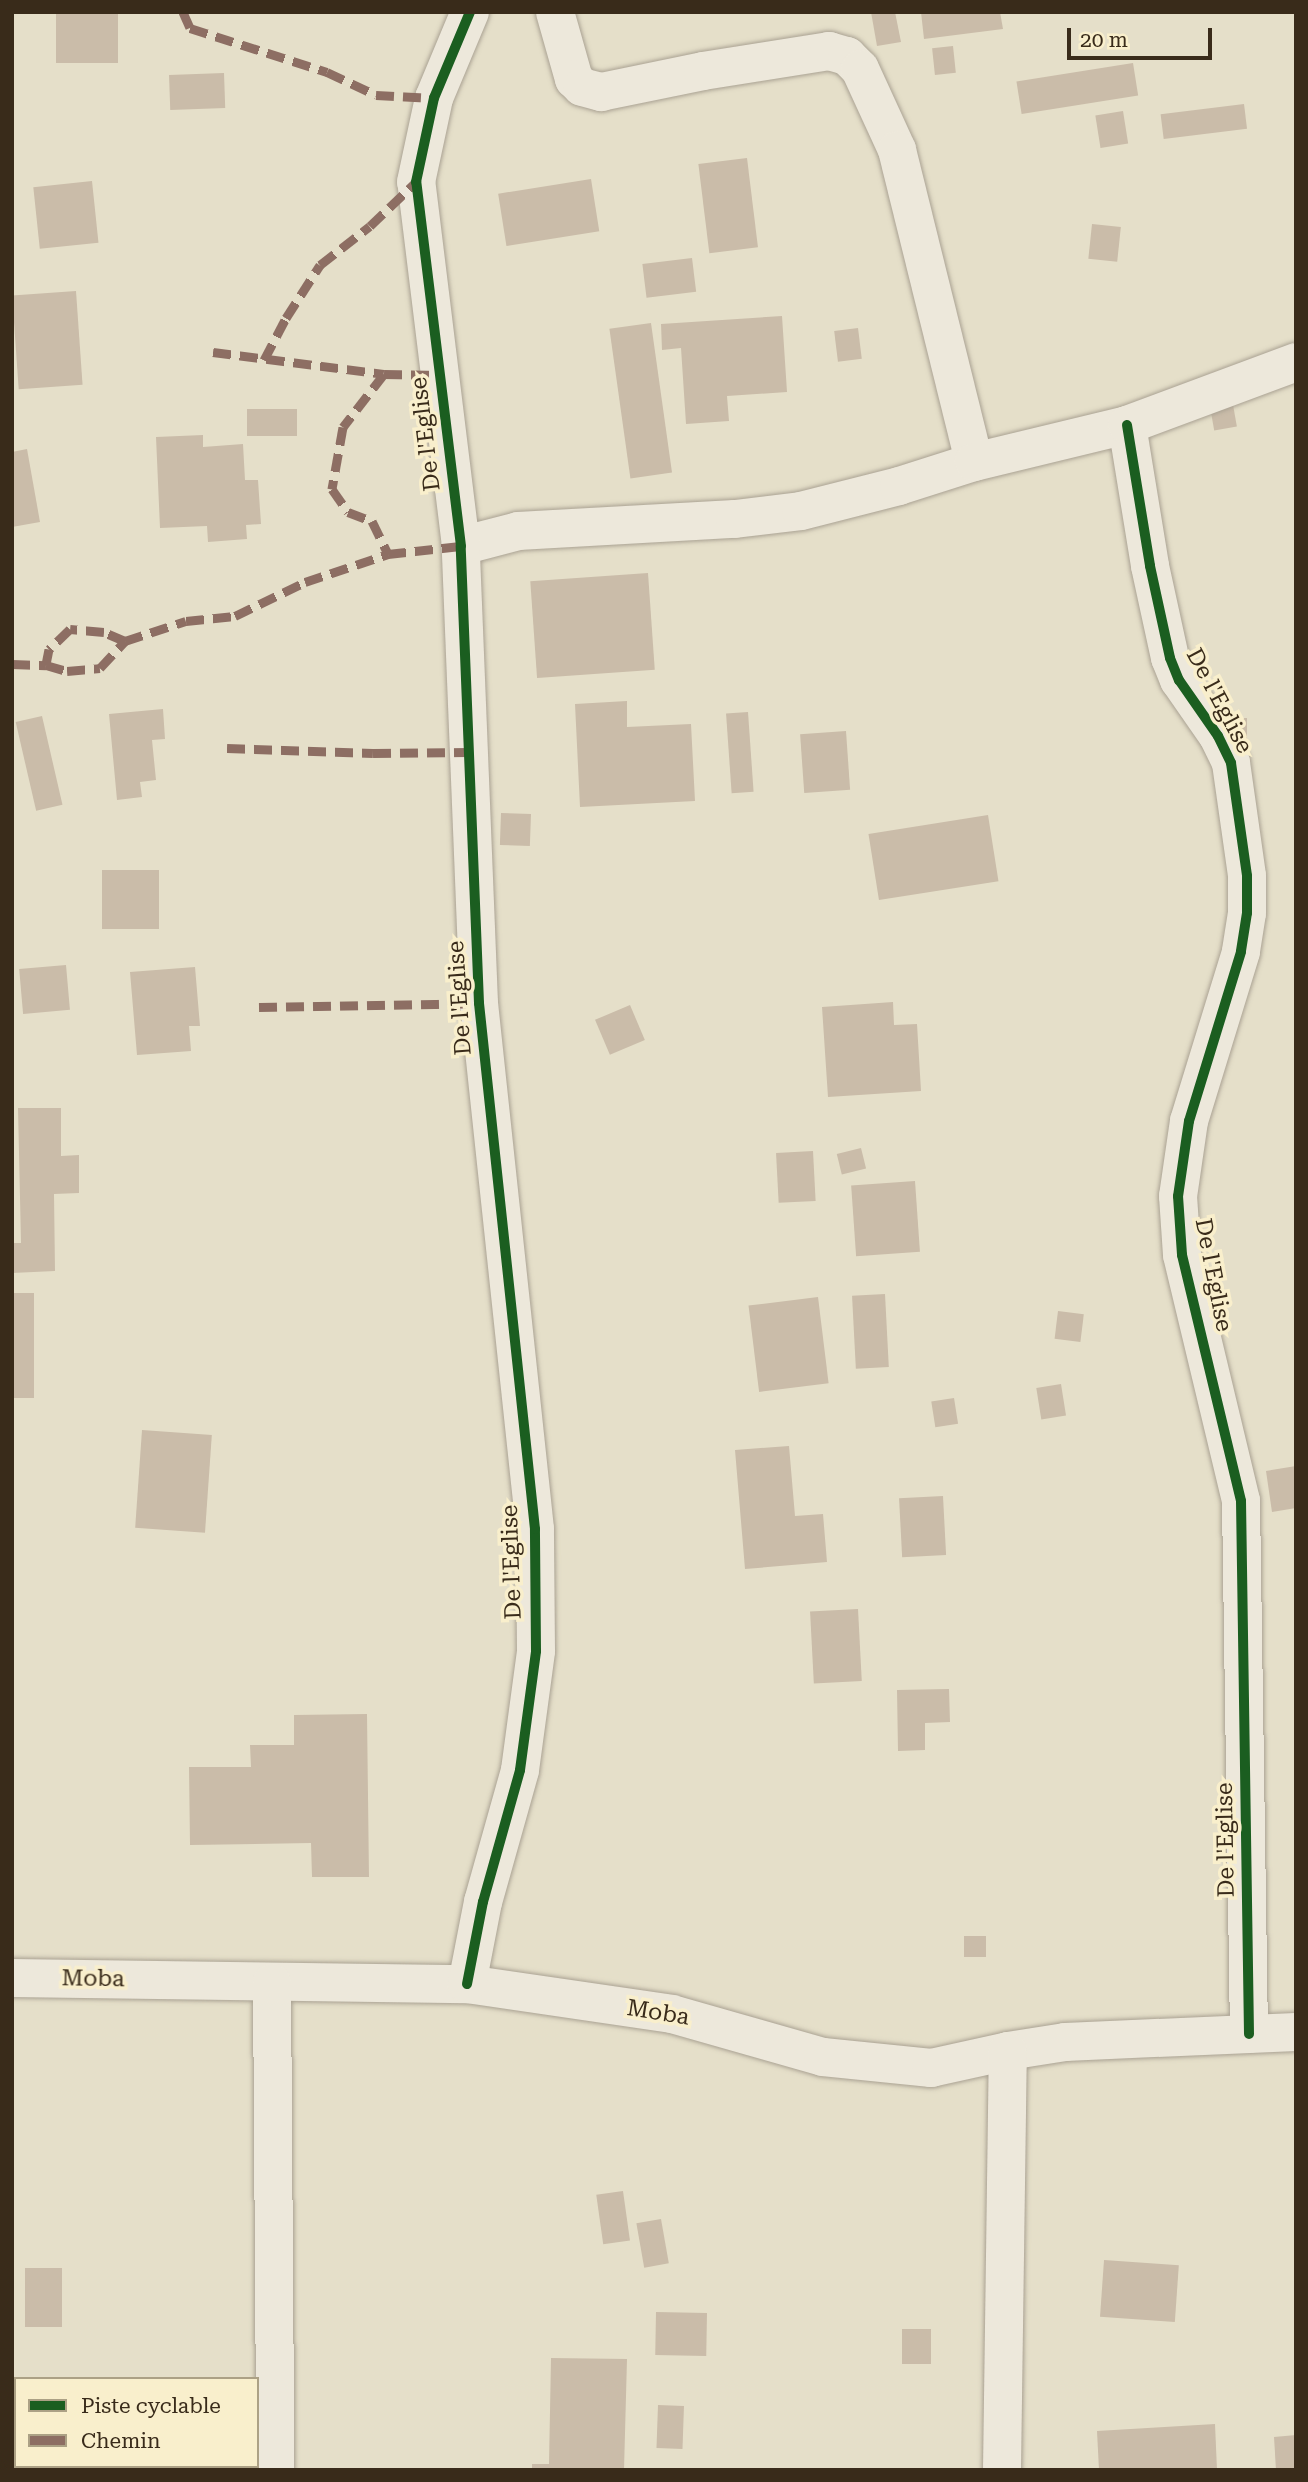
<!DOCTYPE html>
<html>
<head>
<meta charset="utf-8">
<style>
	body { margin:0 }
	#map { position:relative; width:1308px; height:2482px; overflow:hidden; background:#e5dfc9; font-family:"Roboto Serif",serif }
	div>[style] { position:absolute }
	.building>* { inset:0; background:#cabca9; transform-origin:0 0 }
	.roads { filter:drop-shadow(0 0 2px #aaa293) drop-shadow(0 0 2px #aaa293) }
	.street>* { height:38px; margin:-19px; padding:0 19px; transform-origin:19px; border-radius:19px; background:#ede8db }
	.quiet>* { height:9px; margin-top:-4.5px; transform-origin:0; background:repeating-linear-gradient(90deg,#8d6e63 0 18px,transparent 0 27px) }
	.cycleway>* { height:10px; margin:-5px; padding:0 5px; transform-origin:5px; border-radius:5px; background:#1b5e20 }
	span { translate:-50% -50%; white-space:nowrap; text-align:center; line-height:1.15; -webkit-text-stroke:7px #f9efcc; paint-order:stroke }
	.street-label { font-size:23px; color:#392b1a }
	.frame { position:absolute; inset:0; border:14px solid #392b1a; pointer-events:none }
	.legend { position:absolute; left:14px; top:2377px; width:245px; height:91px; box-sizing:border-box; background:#f9efcc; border:2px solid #aca185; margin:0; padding:9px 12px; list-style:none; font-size:21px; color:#392b1a }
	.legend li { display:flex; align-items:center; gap:14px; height:35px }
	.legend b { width:35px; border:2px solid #aca185 }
	.scale { position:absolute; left:1067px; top:28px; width:145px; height:32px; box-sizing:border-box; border:4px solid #392b1a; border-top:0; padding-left:9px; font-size:21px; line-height:24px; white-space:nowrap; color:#392b1a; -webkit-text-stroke:5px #f9efcc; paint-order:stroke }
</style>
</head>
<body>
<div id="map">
	<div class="building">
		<i style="left:56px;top:12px;width:62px;height:51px"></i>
		<i style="clip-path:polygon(871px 12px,895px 12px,901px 42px,877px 46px)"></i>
		<i style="clip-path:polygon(921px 12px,1000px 12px,1003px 29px,924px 39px)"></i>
		<i style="left:953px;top:46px;width:27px;height:21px;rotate:84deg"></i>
		<i style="left:1133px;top:63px;width:33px;height:118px;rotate:81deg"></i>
		<i style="left:224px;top:73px;width:35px;height:55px;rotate:88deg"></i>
		<i style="left:1244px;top:104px;width:25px;height:84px;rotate:83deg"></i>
		<i style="left:1123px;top:111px;width:33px;height:28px;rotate:81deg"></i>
		<i style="left:747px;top:158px;width:90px;height:49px;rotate:83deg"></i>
		<i style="left:591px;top:179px;width:53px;height:94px;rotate:81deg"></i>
		<i style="left:92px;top:181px;width:62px;height:59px;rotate:84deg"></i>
		<i style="left:1092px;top:224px;width:29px;height:35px;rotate:6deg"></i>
		<i style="left:692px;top:258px;width:34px;height:50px;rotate:83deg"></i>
		<i style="left:76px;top:291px;width:94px;height:64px;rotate:86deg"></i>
		<i style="clip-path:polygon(782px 316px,787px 392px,727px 396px,729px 421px,686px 424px,681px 348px,662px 350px,661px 324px)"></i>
		<i style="left:651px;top:323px;width:151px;height:42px;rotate:82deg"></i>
		<i style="left:858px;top:328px;width:31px;height:24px;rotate:83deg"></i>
		<i style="left:1232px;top:399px;width:28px;height:23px;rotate:80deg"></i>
		<i style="left:297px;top:409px;width:27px;height:50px;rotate:90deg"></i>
		<i style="clip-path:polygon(203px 435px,203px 447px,243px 444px,245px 480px,258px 480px,261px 524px,246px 525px,247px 539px,208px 542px,207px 526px,160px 528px,156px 437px)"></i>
		<i style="clip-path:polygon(27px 449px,40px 522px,12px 527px,12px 452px)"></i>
		<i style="left:648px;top:573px;width:97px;height:118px;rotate:86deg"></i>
		<i style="clip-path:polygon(627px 701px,627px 727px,691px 724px,695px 801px,580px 807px,575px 704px)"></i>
		<i style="clip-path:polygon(163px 709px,165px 739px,152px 740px,156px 780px,140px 782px,142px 797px,117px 800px,109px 714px)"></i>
		<i style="left:748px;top:712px;width:80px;height:22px;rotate:86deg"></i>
		<i style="left:42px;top:716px;width:91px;height:27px;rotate:77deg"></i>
		<i style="left:1227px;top:718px;width:20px;height:23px"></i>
		<i style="left:846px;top:731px;width:59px;height:46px;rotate:86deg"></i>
		<i style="left:501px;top:813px;width:30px;height:32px;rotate:2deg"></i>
		<i style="left:988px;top:815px;width:67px;height:121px;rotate:81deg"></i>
		<i style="left:102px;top:870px;width:57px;height:59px"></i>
		<i style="left:66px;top:965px;width:45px;height:47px;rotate:85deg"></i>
		<i style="clip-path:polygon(195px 967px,200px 1026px,189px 1026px,191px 1051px,137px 1055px,130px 972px)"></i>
		<i style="clip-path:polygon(893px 1002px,894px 1025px,917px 1024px,921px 1091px,828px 1097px,822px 1007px)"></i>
		<i style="left:630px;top:1005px;width:38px;height:38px;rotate:67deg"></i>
		<i style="clip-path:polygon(18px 1108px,61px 1108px,61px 1156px,79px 1155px,79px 1193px,54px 1194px,55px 1271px,12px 1273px,12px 1243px,21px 1243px)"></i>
		<i style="left:861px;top:1148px;width:21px;height:25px;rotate:76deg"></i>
		<i style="left:813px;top:1151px;width:50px;height:37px;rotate:87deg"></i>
		<i style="left:915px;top:1181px;width:71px;height:64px;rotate:86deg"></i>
		<i style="left:12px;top:1293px;width:22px;height:105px"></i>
		<i style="left:885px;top:1294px;width:73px;height:33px;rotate:87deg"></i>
		<i style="left:818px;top:1297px;width:87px;height:70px;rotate:83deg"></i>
		<i style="left:1058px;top:1311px;width:26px;height:28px;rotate:7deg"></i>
		<i style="left:1061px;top:1384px;width:32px;height:25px;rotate:81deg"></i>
		<i style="left:954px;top:1398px;width:26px;height:23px;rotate:81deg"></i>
		<i style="left:142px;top:1430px;width:70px;height:98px;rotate:4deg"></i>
		<i style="clip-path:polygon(789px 1446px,795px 1516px,823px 1514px,827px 1562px,745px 1569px,735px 1450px)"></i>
		<i style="clip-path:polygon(1296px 1466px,1296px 1508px,1272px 1512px,1266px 1471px)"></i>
		<i style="left:943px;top:1496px;width:59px;height:44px;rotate:87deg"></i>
		<i style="left:858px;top:1609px;width:72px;height:48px;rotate:87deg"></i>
		<i style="clip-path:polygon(949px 1689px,950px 1722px,925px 1723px,925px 1750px,898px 1751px,897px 1690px)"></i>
		<i style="clip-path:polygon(367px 1714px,369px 1877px,312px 1877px,311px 1843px,190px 1845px,189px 1767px,251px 1767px,250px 1745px,294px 1745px,294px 1715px)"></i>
		<i style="left:986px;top:1936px;width:21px;height:22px;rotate:90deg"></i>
		<i style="left:623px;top:2191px;width:50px;height:27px;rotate:82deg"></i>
		<i style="left:661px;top:2219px;width:45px;height:25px;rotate:80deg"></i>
		<i style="left:1104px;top:2260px;width:75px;height:57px;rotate:4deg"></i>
		<i style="left:25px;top:2268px;width:37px;height:59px"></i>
		<i style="left:656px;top:2312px;width:51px;height:43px;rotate:1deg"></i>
		<i style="left:902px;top:2329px;width:29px;height:35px"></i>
		<i style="clip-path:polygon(551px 2358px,627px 2359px,624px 2470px,532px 2470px,532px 2464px,549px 2464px)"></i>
		<i style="left:658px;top:2405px;width:26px;height:43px;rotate:2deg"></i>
		<i style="clip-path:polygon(1215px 2424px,1217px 2470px,1099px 2470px,1097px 2431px)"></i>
		<i style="clip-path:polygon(1296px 2435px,1296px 2470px,1276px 2470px,1274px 2437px)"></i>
		<i style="clip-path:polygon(12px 2458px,16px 2458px,16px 2466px,62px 2466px,62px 2470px,12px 2470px)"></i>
	</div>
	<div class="roads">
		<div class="street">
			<i style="left:555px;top:12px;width:70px;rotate:74.2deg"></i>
			<i style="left:574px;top:79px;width:11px;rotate:45deg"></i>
			<i style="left:582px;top:87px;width:20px;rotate:15deg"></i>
			<i style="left:601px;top:92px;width:104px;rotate:-11.6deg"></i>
			<i style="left:703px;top:71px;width:128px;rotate:-9deg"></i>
			<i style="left:829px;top:51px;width:19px;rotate:16deg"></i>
			<i style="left:847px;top:56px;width:18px;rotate:45deg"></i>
			<i style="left:860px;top:69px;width:89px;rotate:65.4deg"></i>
			<i style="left:897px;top:150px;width:321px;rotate:76.1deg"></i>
			<i style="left:1127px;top:425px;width:143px;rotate:80.7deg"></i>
			<i style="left:1150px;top:566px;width:94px;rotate:77.7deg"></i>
			<i style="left:1170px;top:658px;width:24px;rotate:68deg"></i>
			<i style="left:1179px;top:680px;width:68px;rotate:55.1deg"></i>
			<i style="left:1218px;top:736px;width:30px;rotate:64deg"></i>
			<i style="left:1231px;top:763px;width:114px;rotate:81.9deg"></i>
			<i style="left:1247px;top:876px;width:37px;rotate:90deg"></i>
			<i style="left:1247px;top:913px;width:39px;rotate:99deg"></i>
			<i style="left:1241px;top:952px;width:177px;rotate:107.1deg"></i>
			<i style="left:1189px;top:1121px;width:76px;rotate:98.3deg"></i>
			<i style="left:1178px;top:1196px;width:59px;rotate:86.1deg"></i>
			<i style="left:1182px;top:1255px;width:253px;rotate:76.5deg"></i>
			<i style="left:1241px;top:1501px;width:533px;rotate:89.14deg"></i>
			<i style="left:461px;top:546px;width:59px;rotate:-14.7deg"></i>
			<i style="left:518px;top:531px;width:217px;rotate:-3.2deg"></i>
			<i style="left:735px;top:519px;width:66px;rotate:-6.9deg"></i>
			<i style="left:801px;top:511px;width:101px;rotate:-14.3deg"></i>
			<i style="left:899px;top:486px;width:79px;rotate:-17.7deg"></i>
			<i style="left:974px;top:462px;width:157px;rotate:-13.6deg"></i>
			<i style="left:1127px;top:425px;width:180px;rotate:-20.4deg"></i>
			<i style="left:12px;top:1978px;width:455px;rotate:0.8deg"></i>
			<i style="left:467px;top:1984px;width:207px;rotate:8.3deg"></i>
			<i style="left:672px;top:2014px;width:157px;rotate:15.9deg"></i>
			<i style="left:823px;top:2057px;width:109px;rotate:5.8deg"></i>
			<i style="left:931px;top:2068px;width:79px;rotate:-12.4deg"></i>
			<i style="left:1008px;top:2051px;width:58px;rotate:-9deg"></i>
			<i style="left:1065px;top:2042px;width:231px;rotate:-2.5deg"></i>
			<i style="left:272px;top:1983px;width:487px;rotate:89.6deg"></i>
			<i style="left:467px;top:1984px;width:84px;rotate:-79deg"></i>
			<i style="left:483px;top:1902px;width:137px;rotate:-74.3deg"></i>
			<i style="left:520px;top:1770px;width:120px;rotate:-82.3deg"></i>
			<i style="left:536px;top:1651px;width:122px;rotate:-90.5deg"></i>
			<i style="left:535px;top:1529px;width:529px;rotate:-96.08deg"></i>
			<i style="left:479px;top:1003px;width:457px;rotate:-92.3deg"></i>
			<i style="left:461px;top:546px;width:367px;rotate:-97deg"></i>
			<i style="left:416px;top:182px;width:86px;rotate:-77.9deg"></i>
			<i style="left:434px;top:98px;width:93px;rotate:-67.3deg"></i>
			<i style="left:1002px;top:2470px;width:419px;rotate:-89.2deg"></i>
		</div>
	</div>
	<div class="quiet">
		<i style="left:183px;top:12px;width:17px;rotate:66deg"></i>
		<i style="left:190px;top:28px;width:144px;rotate:17.8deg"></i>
		<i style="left:327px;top:72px;width:54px;rotate:25.1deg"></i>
		<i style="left:376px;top:95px;width:58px;rotate:3deg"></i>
		<i style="left:213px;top:352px;width:172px;rotate:7.3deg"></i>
		<i style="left:384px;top:374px;width:57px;rotate:1deg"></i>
		<i style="left:264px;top:360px;width:47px;rotate:-62.4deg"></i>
		<i style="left:286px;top:318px;width:63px;rotate:-57.3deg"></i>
		<i style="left:320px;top:265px;width:63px;rotate:-38deg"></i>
		<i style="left:370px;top:226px;width:64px;rotate:-43.7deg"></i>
		<i style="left:384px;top:374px;width:67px;rotate:127.7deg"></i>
		<i style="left:343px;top:427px;width:63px;rotate:100.1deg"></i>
		<i style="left:332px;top:489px;width:28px;rotate:55deg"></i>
		<i style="left:348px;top:512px;width:26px;rotate:21deg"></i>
		<i style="left:372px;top:521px;width:37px;rotate:64deg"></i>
		<i style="left:125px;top:641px;width:64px;rotate:-18.2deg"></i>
		<i style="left:186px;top:621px;width:49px;rotate:-5.8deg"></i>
		<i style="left:235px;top:616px;width:78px;rotate:-25.9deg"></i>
		<i style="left:305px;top:582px;width:88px;rotate:-18.6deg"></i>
		<i style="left:388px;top:554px;width:73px;rotate:-6.3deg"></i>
		<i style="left:12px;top:664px;width:34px;rotate:2deg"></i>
		<i style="left:46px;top:665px;width:22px;rotate:16deg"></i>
		<i style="left:67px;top:671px;width:33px;rotate:-5deg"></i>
		<i style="left:100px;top:668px;width:37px;rotate:-47deg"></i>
		<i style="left:125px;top:641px;width:23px;rotate:-157deg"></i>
		<i style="left:104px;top:632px;width:34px;rotate:-175deg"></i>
		<i style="left:70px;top:629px;width:29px;rotate:136deg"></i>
		<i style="left:49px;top:649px;width:16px;rotate:101deg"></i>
		<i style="left:227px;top:748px;width:146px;rotate:2deg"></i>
		<i style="left:373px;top:753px;width:97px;rotate:-0.6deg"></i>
		<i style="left:259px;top:1007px;width:220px;rotate:-1deg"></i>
		<i style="left:12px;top:1025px;width:2px"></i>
	</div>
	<div class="cycleway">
		<i style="left:1127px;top:425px;width:143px;rotate:80.7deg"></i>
		<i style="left:1150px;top:566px;width:94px;rotate:77.7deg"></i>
		<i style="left:1170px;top:658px;width:24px;rotate:68deg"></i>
		<i style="left:1179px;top:680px;width:68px;rotate:55.1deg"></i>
		<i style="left:1218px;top:736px;width:30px;rotate:64deg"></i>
		<i style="left:1231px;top:763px;width:114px;rotate:81.9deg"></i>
		<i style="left:1247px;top:876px;width:37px;rotate:90deg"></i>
		<i style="left:1247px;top:913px;width:39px;rotate:99deg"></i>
		<i style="left:1241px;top:952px;width:177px;rotate:107.1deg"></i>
		<i style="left:1189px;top:1121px;width:76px;rotate:98.3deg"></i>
		<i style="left:1178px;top:1196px;width:59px;rotate:86.1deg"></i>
		<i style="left:1182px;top:1255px;width:253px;rotate:76.5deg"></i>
		<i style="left:1241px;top:1501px;width:533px;rotate:89.14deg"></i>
		<i style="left:467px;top:1984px;width:84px;rotate:-79deg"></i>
		<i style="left:483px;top:1902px;width:137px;rotate:-74.3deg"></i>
		<i style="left:520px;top:1770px;width:120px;rotate:-82.3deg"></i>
		<i style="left:536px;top:1651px;width:122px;rotate:-90.5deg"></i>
		<i style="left:535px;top:1529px;width:529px;rotate:-96.08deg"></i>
		<i style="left:479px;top:1003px;width:457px;rotate:-92.3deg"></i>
		<i style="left:461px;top:546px;width:367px;rotate:-97deg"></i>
		<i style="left:416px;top:182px;width:86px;rotate:-77.9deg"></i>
		<i style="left:434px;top:98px;width:93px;rotate:-67.3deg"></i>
	</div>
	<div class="street-label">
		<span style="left:426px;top:434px;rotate:-97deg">De l'Eglise</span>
		<span style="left:1219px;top:701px;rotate:62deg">De l'Eglise</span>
		<span style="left:460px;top:998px;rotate:-94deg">De l'Eglise</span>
		<span style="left:1213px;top:1275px;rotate:79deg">De l'Eglise</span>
		<span style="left:512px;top:1562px;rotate:-92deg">De l'Eglise</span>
		<span style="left:1226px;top:1840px;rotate:-91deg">De l'Eglise</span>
		<span style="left:93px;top:1979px;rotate:1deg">Moba</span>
		<span style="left:658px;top:2013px;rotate:9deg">Moba</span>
	</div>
	<div class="frame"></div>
	<ul class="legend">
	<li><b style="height:9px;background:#1b5e20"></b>Piste cyclable</li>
	<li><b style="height:9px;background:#8d6e63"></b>Chemin</li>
	</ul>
	<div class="scale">20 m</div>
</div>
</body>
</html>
